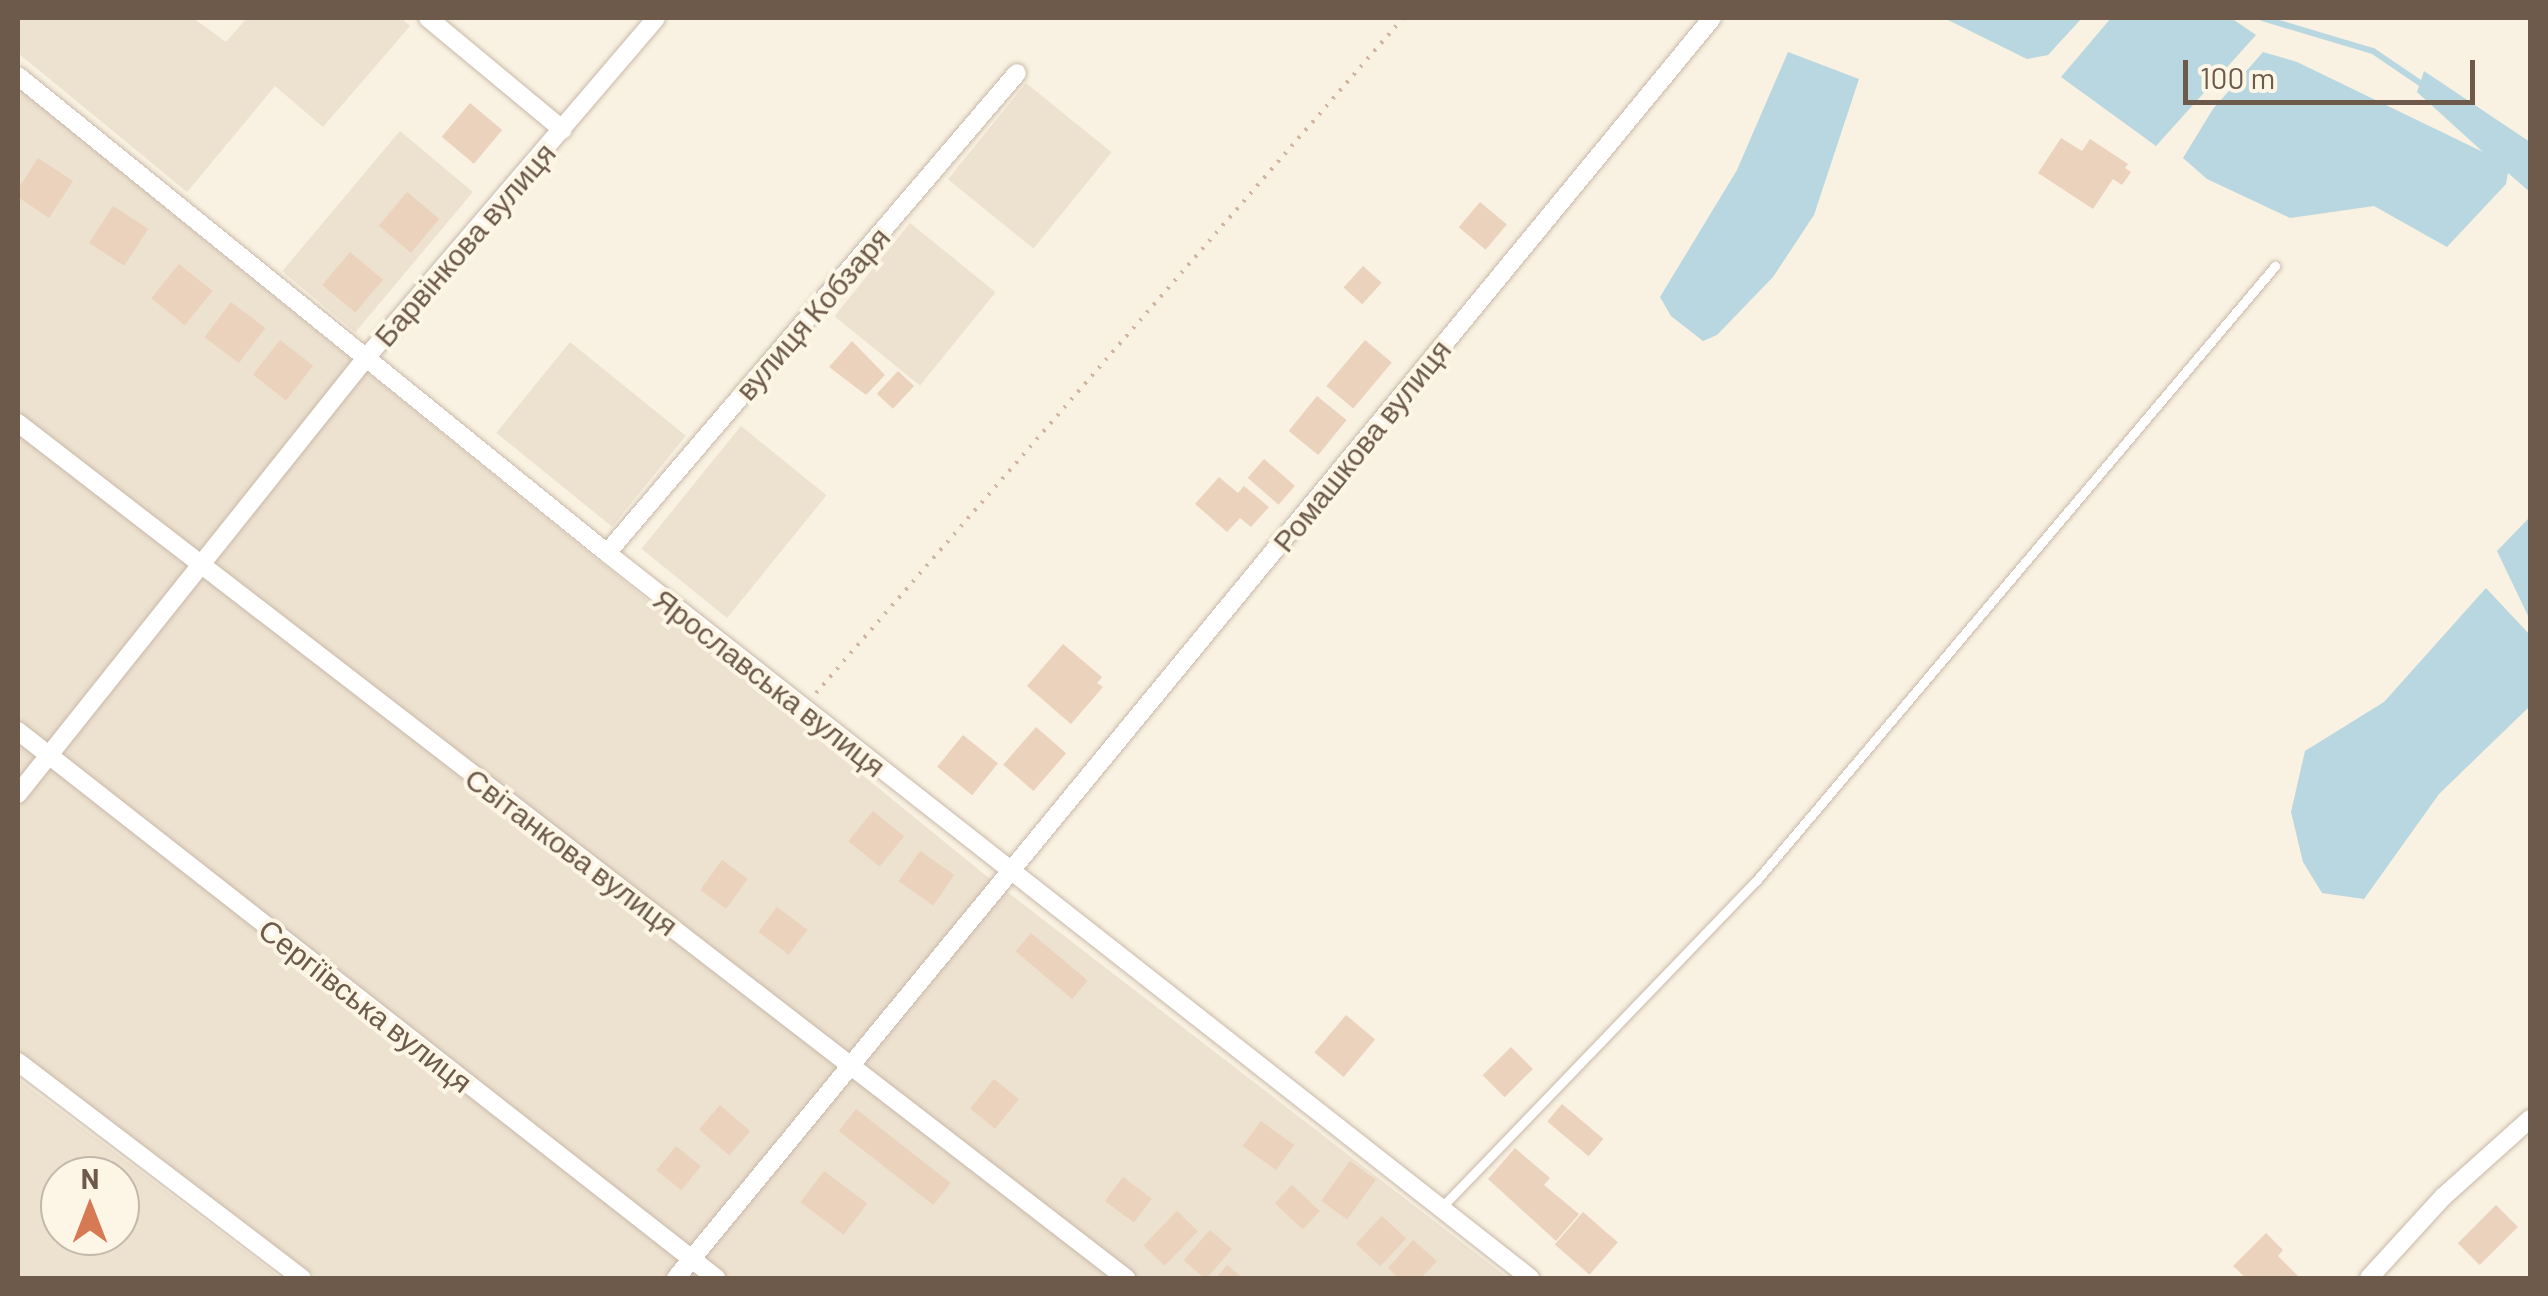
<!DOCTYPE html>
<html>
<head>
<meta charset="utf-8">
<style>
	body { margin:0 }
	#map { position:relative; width:2548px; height:1296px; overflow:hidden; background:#f9f1e1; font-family:Barlow,sans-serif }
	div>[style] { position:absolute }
	.residential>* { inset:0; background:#ede1cf; transform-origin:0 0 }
	.water>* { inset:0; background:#b8d7e0 }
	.stream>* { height:6px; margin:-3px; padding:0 3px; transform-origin:3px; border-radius:3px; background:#b8d7e0 }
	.building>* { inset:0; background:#ebd2bc; transform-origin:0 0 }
	.path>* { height:4px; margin-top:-2px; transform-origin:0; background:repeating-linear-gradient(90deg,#cfb6a0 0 2.5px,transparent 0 10.5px) }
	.roads { filter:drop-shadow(0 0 2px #c8b9aa) drop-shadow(0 0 2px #c8b9aa) }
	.service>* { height:9px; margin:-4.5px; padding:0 4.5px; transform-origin:4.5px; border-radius:4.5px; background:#fff }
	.minor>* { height:18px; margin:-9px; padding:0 9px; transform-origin:9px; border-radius:9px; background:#fff }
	span { translate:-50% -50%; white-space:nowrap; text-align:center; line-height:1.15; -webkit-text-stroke:8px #fdf6e7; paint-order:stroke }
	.street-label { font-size:30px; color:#6d5a4b }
	.frame { position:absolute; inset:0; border:20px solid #6d5a4b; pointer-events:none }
	.north { position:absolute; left:40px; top:1156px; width:100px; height:100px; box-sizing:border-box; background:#fdf6e7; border:2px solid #c3b8a9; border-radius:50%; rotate:0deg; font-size:28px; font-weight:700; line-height:40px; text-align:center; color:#6d5a4b }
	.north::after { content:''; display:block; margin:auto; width:35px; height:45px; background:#d77952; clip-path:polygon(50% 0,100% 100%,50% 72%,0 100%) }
	.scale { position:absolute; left:2183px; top:60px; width:292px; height:45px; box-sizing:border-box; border:5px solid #6d5a4b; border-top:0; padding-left:12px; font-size:30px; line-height:35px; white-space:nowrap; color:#6d5a4b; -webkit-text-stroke:8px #fdf6e7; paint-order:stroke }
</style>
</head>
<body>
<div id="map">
	<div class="residential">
		<i style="clip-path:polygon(18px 18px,193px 18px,226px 42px,247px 18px,401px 18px,410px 26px,323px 127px,275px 86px,187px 192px,18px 53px)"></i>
		<i style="left:1026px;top:83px;width:110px;height:124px;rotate:39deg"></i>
		<i style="clip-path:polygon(18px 88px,984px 874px,1508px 1278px,318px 1278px,18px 1052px)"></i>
		<i style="left:400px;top:131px;width:95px;height:183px;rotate:40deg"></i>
		<i style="left:910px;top:223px;width:110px;height:120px;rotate:39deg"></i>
		<i style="left:570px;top:342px;width:149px;height:117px;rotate:39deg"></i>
		<i style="left:741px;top:426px;width:110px;height:158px;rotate:39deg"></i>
		<i style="clip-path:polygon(evenodd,18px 1079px,281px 1278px,18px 1278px,18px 1079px,60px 1176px,120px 1176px,120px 1236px,60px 1236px,60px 1176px)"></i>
	</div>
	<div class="water">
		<i style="clip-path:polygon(1944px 18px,2082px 18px,2048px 55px,2027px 59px)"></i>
		<i style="clip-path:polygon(2111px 18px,2231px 18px,2256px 35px,2156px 146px,2061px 77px)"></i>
		<i style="clip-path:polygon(1788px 52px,1859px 79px,1814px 215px,1773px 277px,1717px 335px,1703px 341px,1671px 316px,1660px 297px,1737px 170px)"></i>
		<i style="clip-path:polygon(2263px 52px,2297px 62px,2483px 152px,2417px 92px,2424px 71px,2530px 142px,2530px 192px,2508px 173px,2506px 184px,2447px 247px,2374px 206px,2290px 218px,2207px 179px,2183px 158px,2213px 109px)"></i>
		<i style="clip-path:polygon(2530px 517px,2530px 620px,2497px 551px)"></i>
		<i style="clip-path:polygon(2486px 588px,2530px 635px,2530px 706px,2439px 794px,2364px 899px,2322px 893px,2303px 862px,2291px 812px,2305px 751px,2384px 702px)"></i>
	</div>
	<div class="stream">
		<i style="left:2262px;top:18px;width:116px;rotate:16.6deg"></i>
		<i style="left:2373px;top:51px;width:64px;rotate:34.2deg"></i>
	</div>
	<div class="building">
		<i style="left:470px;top:103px;width:42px;height:44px;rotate:40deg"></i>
		<i style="clip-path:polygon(2061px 138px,2082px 151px,2090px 139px,2128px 164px,2125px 168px,2131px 172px,2122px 185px,2113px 179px,2093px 209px,2038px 173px)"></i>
		<i style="clip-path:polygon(38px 158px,73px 181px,49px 218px,18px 197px,18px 189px)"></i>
		<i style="left:407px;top:192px;width:42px;height:44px;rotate:40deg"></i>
		<i style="left:1480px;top:202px;width:35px;height:33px;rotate:40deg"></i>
		<i style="left:113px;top:206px;width:42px;height:44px;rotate:33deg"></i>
		<i style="left:350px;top:252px;width:43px;height:43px;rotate:40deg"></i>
		<i style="left:179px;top:264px;width:43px;height:44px;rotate:39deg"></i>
		<i style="left:1363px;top:266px;width:25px;height:29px;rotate:42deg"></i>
		<i style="left:231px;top:302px;width:43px;height:44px;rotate:37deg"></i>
		<i style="left:280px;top:340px;width:42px;height:44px;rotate:38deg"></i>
		<i style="left:1365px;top:340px;width:35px;height:60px;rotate:40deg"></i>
		<i style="clip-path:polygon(852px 341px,885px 375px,866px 395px,829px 367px)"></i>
		<i style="left:898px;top:371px;width:22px;height:31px;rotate:43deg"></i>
		<i style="left:1317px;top:396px;width:38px;height:45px;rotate:39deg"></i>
		<i style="left:1264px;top:459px;width:41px;height:25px;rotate:41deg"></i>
		<i style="clip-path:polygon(1219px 477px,1238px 493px,1244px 486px,1269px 507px,1251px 527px,1240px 518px,1227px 532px,1195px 504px)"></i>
		<i style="clip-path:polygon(1063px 644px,1102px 677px,1097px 683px,1103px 687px,1071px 724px,1027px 686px)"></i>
		<i style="left:1036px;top:727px;width:40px;height:50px;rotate:41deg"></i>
		<i style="left:963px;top:735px;width:45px;height:41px;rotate:39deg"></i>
		<i style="left:873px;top:811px;width:40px;height:39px;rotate:39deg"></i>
		<i style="left:920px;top:851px;width:42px;height:37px;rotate:35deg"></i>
		<i style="left:722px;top:860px;width:32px;height:37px;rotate:36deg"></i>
		<i style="left:777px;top:907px;width:38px;height:31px;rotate:37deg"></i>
		<i style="left:1031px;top:933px;width:74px;height:24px;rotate:40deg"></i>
		<i style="left:1346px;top:1015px;width:38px;height:49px;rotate:40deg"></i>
		<i style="left:1511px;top:1047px;width:31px;height:40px;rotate:45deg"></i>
		<i style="left:994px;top:1079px;width:32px;height:38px;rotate:39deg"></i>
		<i style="left:1562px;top:1104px;width:54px;height:23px;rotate:40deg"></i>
		<i style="left:720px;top:1105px;width:40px;height:32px;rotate:41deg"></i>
		<i style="left:856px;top:1109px;width:120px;height:28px;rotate:38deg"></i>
		<i style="left:1261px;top:1121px;width:41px;height:31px;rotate:36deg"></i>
		<i style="left:676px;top:1146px;width:32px;height:31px;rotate:39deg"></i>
		<i style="clip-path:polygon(1515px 1148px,1550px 1178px,1544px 1185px,1579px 1214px,1556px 1241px,1488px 1179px)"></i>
		<i style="left:1350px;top:1161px;width:32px;height:49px;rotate:36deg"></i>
		<i style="left:824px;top:1171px;width:54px;height:39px;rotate:37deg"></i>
		<i style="left:1123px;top:1177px;width:36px;height:30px;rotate:37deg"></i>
		<i style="left:1292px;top:1185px;width:38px;height:25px;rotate:43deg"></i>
		<i style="left:2496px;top:1205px;width:31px;height:54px;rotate:45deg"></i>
		<i style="left:1177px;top:1211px;width:29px;height:48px;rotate:44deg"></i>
		<i style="left:1583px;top:1212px;width:46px;height:43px;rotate:41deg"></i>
		<i style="left:1382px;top:1216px;width:33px;height:38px;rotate:43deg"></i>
		<i style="left:1210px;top:1230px;width:29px;height:40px;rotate:41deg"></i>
		<i style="clip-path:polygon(2266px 1233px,2283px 1250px,2278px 1256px,2298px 1276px,2295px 1278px,2246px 1278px,2233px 1266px)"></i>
		<i style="clip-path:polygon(1413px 1240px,1437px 1261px,1421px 1278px,1399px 1278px,1388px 1268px)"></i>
		<i style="clip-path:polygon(1227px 1265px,1243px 1278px,1216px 1278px)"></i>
	</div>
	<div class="path">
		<i style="left:816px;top:693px;width:895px;rotate:-48.99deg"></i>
	</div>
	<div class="roads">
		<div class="service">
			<i style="left:1440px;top:1209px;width:455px;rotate:-46.1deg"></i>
			<i style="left:1756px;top:881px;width:805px;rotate:-49.84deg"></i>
		</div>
		<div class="minor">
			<i style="left:428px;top:18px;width:175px;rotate:39.7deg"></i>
			<i style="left:18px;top:76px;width:758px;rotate:39deg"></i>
			<i style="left:607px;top:553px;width:1174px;rotate:38.15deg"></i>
			<i style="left:18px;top:423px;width:1400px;rotate:37.66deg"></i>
			<i style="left:607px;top:553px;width:631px;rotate:-49.5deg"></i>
			<i style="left:18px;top:731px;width:887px;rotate:38.08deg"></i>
			<i style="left:18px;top:794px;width:556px;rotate:-51.42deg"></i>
			<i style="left:365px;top:359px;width:448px;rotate:-49.5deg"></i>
			<i style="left:18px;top:1062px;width:357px;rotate:37.3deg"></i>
			<i style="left:676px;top:1278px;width:1631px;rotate:-50.57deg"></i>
			<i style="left:2369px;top:1278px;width:110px;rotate:-47.6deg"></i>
			<i style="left:2443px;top:1197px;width:117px;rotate:-41.9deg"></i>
		</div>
	</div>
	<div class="street-label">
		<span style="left:464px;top:244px;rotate:-49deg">Барвінкова вулиця</span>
		<span style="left:812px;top:313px;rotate:-49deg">вулиця Кобзаря</span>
		<span style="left:1361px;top:445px;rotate:-51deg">Ромашкова вулиця</span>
		<span style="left:770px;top:682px;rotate:38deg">Ярославська вулиця</span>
		<span style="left:572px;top:851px;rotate:37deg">Світанкова вулиця</span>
		<span style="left:366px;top:1005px;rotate:38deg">Сергіївська вулиця</span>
	</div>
	<div class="frame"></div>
	<div class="north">N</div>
	<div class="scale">100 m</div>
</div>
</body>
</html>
